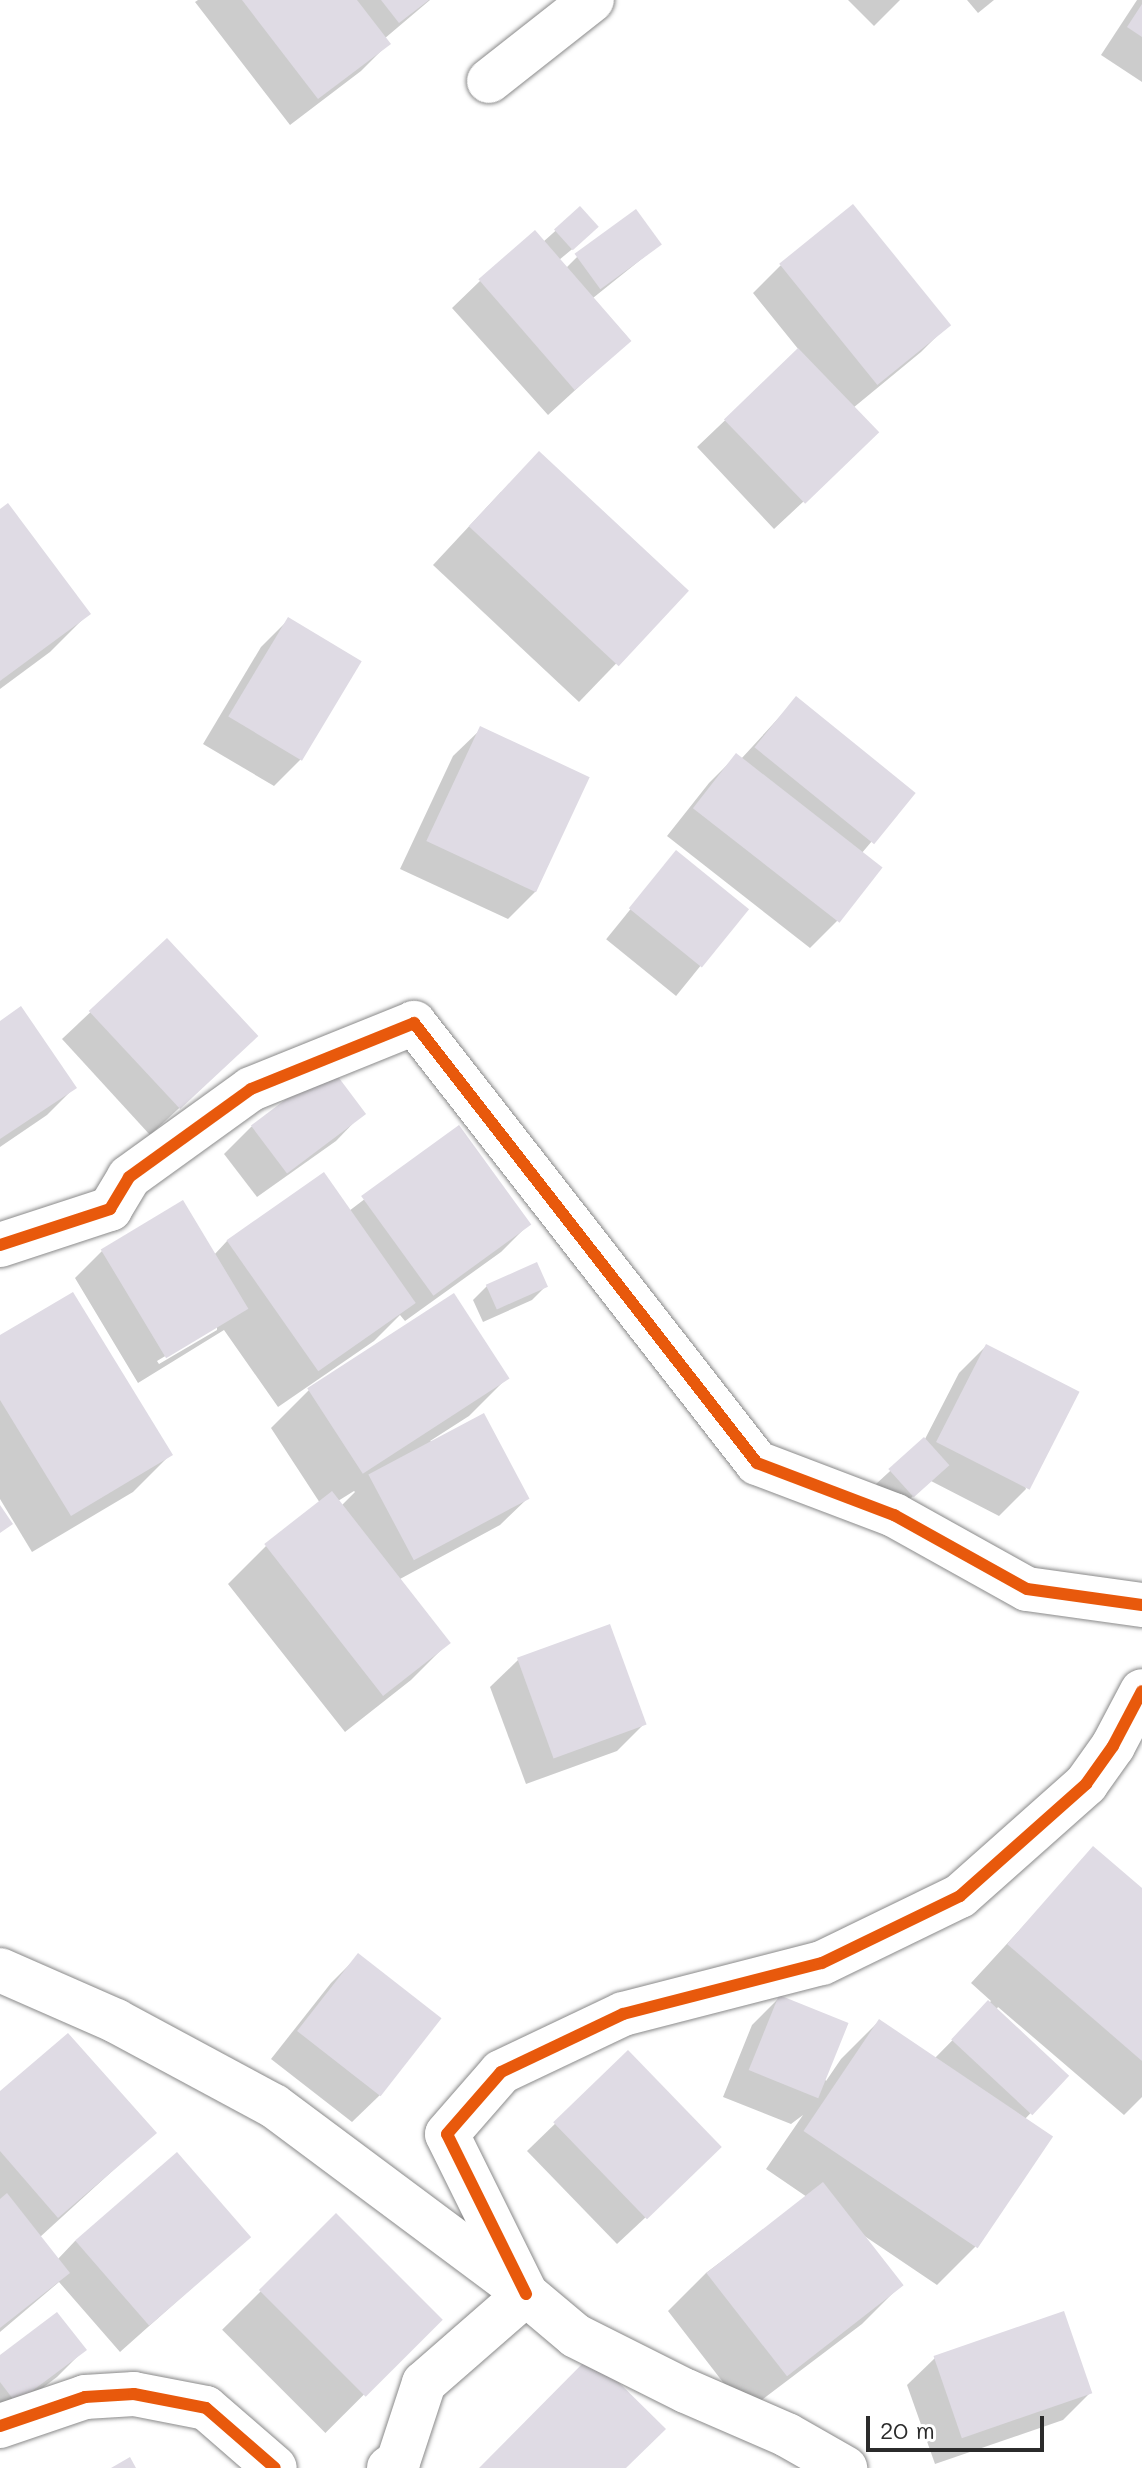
<!DOCTYPE html>
<html>
<head>
<meta charset="utf-8">
<style>
	body { margin:0 }
	#map { position:relative; width:1142px; height:2468px; overflow:hidden; background:#fff; font-family:Mali,sans-serif }
	div>[style] { position:absolute }
	.shadow>* { inset:0; background:#0003; transform-origin:0 0 }
	.building>* { inset:0; background:#dfdbe4; transform-origin:0 0 }
	.roads { filter:drop-shadow(0 0 2px #8a8a8a) drop-shadow(0 0 2px #8a8a8a) }
	.street>* { height:44px; margin:-22px; padding:0 22px; transform-origin:22px; border-radius:22px; background:#fff }
	.cycleway>* { height:12px; margin:-6px; padding:0 6px; transform-origin:6px; border-radius:6px; background:#e8590c }
	span { translate:-50% -50%; white-space:nowrap; text-align:center; line-height:1.15; -webkit-text-stroke:7px #fff; paint-order:stroke }
	.scale { position:absolute; left:866px; top:2416px; width:178px; height:36px; box-sizing:border-box; border:4px solid #2b2b2b; border-top:0; padding-left:10px; font-size:24px; line-height:28px; white-space:nowrap; color:#2b2b2b; -webkit-text-stroke:6px #fff; paint-order:stroke }
</style>
</head>
<body>
<div id="map">
	<div class="shadow">
		<i style="clip-path:polygon(198px 0,430px 0,384px 39px,388px 44px,361px 71px,290px 125px,195px 2px)"></i>
		<i style="clip-path:polygon(848px 0,900px 0,874px 26px)"></i>
		<i style="clip-path:polygon(967px 0,994px 0,978px 13px)"></i>
		<i style="clip-path:polygon(1137px 0,1142px 0,1142px 82px,1101px 55px)"></i>
		<i style="clip-path:polygon(853px 207px,948px 325px,921px 352px,853px 408px,849px 459px,774px 529px,697px 447px,799px 350px,753px 293px,780px 266px)"></i>
		<i style="clip-path:polygon(580px 209px,582px 241px,559px 260px,566px 268px,578px 256px,659px 245px,593px 298px,630px 340px,548px 415px,452px 308px,480px 281px,543px 242px)"></i>
		<i style="clip-path:polygon(501px 492px,686px 591px,579px 702px,433px 565px)"></i>
		<i style="clip-path:polygon(0 512px,88px 614px,50px 652px,0 689px)"></i>
		<i style="clip-path:polygon(288px 620px,301px 759px,274px 786px,203px 744px,261px 647px)"></i>
		<i style="clip-path:polygon(796px 699px,912px 794px,861px 854px,837px 921px,810px 948px,667px 836px,709px 783px,736px 756px,741px 759px)"></i>
		<i style="clip-path:polygon(481px 729px,588px 778px,536px 891px,508px 919px,400px 869px,453px 756px)"></i>
		<i style="left:676px;top:853px;width:90px;height:111px;rotate:39deg"></i>
		<i style="clip-path:polygon(167px 940px,228px 1063px,150px 1135px,62px 1039px)"></i>
		<i style="clip-path:polygon(0 1023px,74px 1088px,47px 1115px,0 1147px)"></i>
		<i style="clip-path:polygon(330px 1069px,363px 1113px,336px 1141px,257px 1197px,224px 1154px,251px 1127px)"></i>
		<i style="clip-path:polygon(evenodd,458px 1128px,529px 1224px,501px 1252px,405px 1321px,400px 1315px,374px 1341px,278px 1407px,224px 1330px,138px 1383px,75px 1278px,102px 1251px,182px 1203px,214px 1255px,227px 1241px,349px 1211px,458px 1128px,217px 1325px,217px 1330px,159px 1364px,157px 1361px,217px 1325px)"></i>
		<i style="clip-path:polygon(487px 1286px,546px 1286px,532px 1300px,483px 1322px,473px 1300px)"></i>
		<i style="clip-path:polygon(evenodd,453px 1296px,507px 1378px,469px 1416px,430px 1441px,528px 1498px,500px 1525px,400px 1579px,449px 1642px,411px 1680px,345px 1732px,228px 1584px,266px 1546px,320px 1503px,271px 1428px,309px 1390px,453px 1296px,354px 1491px,355px 1492px,341px 1506px,338px 1501px,354px 1491px)"></i>
		<i style="clip-path:polygon(0 1338px,171px 1454px,133px 1492px,32px 1552px,0 1499px)"></i>
		<i style="clip-path:polygon(986px 1346px,1026px 1489px,999px 1516px,931px 1481px,899px 1508px,876px 1484px,925px 1439px,959px 1373px)"></i>
		<i style="clip-path:polygon(609px 1626px,645px 1723px,617px 1751px,526px 1784px,490px 1687px,518px 1660px)"></i>
		<i style="clip-path:polygon(1094px 1849px,1142px 1891px,1142px 2097px,1124px 2115px,998px 2007px,996px 2010px,1066px 2076px,1024px 2120px,975px 2247px,937px 2285px,860px 2233px,900px 2286px,862px 2324px,746px 2412px,668px 2311px,706px 2273px,807px 2197px,766px 2169px,803px 2115px,791px 2124px,723px 2097px,752px 2025px,779px 1998px,826px 2081px,841px 2059px,879px 2021px,934px 2059px,991px 2001px,971px 1983px)"></i>
		<i style="clip-path:polygon(358px 1956px,439px 2018px,380px 2095px,352px 2122px,271px 2059px,331px 1983px)"></i>
		<i style="clip-path:polygon(628px 2053px,691px 2175px,617px 2244px,527px 2151px)"></i>
		<i style="clip-path:polygon(0 2094px,154px 2133px,40px 2237px,57px 2260px,75px 2241px,249px 2237px,120px 2352px,59px 2282px,0 2332px)"></i>
		<i style="left:336px;top:2216px;width:146px;height:161px;rotate:45deg"></i>
		<i style="clip-path:polygon(84px 2350px,57px 2377px,0 2420px,0 2357px)"></i>
		<i style="clip-path:polygon(935px 2358px,1090px 2393px,1063px 2420px,935px 2464px,907px 2385px)"></i>
	</div>
	<div class="building">
		<i style="clip-path:polygon(242px 0,357px 0,391px 44px,318px 99px)"></i>
		<i style="clip-path:polygon(381px 0,429px 0,399px 23px)"></i>
		<i style="clip-path:polygon(1142px 4px,1142px 37px,1127px 27px)"></i>
		<i style="left:853px;top:204px;width:156px;height:95px;rotate:51deg"></i>
		<i style="left:580px;top:206px;width:28px;height:35px;rotate:48deg"></i>
		<i style="left:636px;top:209px;width:44px;height:76px;rotate:54deg"></i>
		<i style="left:535px;top:230px;width:147px;height:75px;rotate:49deg"></i>
		<i style="left:798px;top:348px;width:117px;height:103px;rotate:46deg"></i>
		<i style="left:539px;top:451px;width:205px;height:103px;rotate:43deg"></i>
		<i style="clip-path:polygon(8px 503px,91px 614px,0 681px,0 509px)"></i>
		<i style="left:288px;top:617px;width:86px;height:116px;rotate:31deg"></i>
		<i style="left:796px;top:696px;width:154px;height:66px;rotate:39deg"></i>
		<i style="left:480px;top:726px;width:121px;height:127px;rotate:25deg"></i>
		<i style="left:736px;top:753px;width:186px;height:70px;rotate:38deg"></i>
		<i style="left:676px;top:850px;width:94px;height:75px;rotate:39deg"></i>
		<i style="left:167px;top:938px;width:134px;height:107px;rotate:47deg"></i>
		<i style="clip-path:polygon(21px 1006px,77px 1088px,0 1139px,0 1021px)"></i>
		<i style="left:330px;top:1066px;width:60px;height:99px;rotate:53deg"></i>
		<i style="left:459px;top:1125px;width:123px;height:121px;rotate:54deg"></i>
		<i style="left:324px;top:1172px;width:160px;height:119px;rotate:55deg"></i>
		<i style="left:183px;top:1200px;width:127px;height:96px;rotate:59deg"></i>
		<i style="left:537px;top:1262px;width:27px;height:56px;rotate:66deg"></i>
		<i style="clip-path:polygon(73px 1292px,173px 1455px,71px 1516px,0 1400px,0 1335px)"></i>
		<i style="left:454px;top:1293px;width:102px;height:175px;rotate:57deg"></i>
		<i style="left:986px;top:1344px;width:105px;height:110px;rotate:27deg"></i>
		<i style="left:484px;top:1413px;width:97px;height:131px;rotate:62deg"></i>
		<i style="left:924px;top:1437px;width:38px;height:48px;rotate:48deg"></i>
		<i style="left:332px;top:1491px;width:193px;height:86px;rotate:52deg"></i>
		<i style="clip-path:polygon(0 1505px,13px 1524px,0 1533px)"></i>
		<i style="left:610px;top:1624px;width:107px;height:99px;rotate:70deg"></i>
		<i style="clip-path:polygon(1093px 1846px,1142px 1888px,1142px 2061px,1007px 1944px)"></i>
		<i style="left:358px;top:1953px;width:106px;height:99px;rotate:38deg"></i>
		<i style="left:779px;top:1995px;width:75px;height:81px;rotate:22deg"></i>
		<i style="left:988px;top:2000px;width:111px;height:54px;rotate:43deg"></i>
		<i style="left:879px;top:2019px;width:210px;height:135px;rotate:34deg"></i>
		<i style="clip-path:polygon(68px 2033px,157px 2133px,58px 2218px,0 2151px,0 2091px)"></i>
		<i style="left:628px;top:2050px;width:135px;height:104px;rotate:46deg"></i>
		<i style="left:177px;top:2152px;width:113px;height:135px;rotate:49deg"></i>
		<i style="left:823px;top:2182px;width:131px;height:148px;rotate:52deg"></i>
		<i style="clip-path:polygon(7px 2193px,70px 2273px,0 2328px,0 2199px)"></i>
		<i style="left:336px;top:2213px;width:151px;height:109px;rotate:45deg"></i>
		<i style="left:1064px;top:2311px;width:87px;height:138px;rotate:71deg"></i>
		<i style="clip-path:polygon(57px 2312px,87px 2350px,16px 2403px,0 2382px,0 2355px)"></i>
		<i style="clip-path:polygon(591px 2355px,666px 2429px,626px 2468px,479px 2468px)"></i>
		<i style="clip-path:polygon(130px 2457px,136px 2468px,111px 2468px)"></i>
	</div>
	<div class="roads">
		<div class="street">
			<i style="left:489px;top:81px;width:131px;rotate:-38.2deg"></i>
			<i style="left:0;top:1245px;width:116px;rotate:-18.1deg"></i>
			<i style="left:110px;top:1209px;width:37px;rotate:-59deg"></i>
			<i style="left:129px;top:1177px;width:150px;rotate:-35.8deg"></i>
			<i style="left:251px;top:1089px;width:176px;rotate:-22deg"></i>
			<i style="left:414px;top:1023px;width:558px;rotate:52.06deg"></i>
			<i style="left:757px;top:1463px;width:147px;rotate:20.8deg"></i>
			<i style="left:894px;top:1515px;width:152px;rotate:29.1deg"></i>
			<i style="left:1027px;top:1589px;width:116px;rotate:7.9deg"></i>
			<i style="left:0;top:1970px;width:127px;rotate:23.7deg"></i>
			<i style="left:116px;top:2021px;width:179px;rotate:28.3deg"></i>
			<i style="left:274px;top:2106px;width:314px;rotate:36.7deg"></i>
			<i style="left:526px;top:2294px;width:65px;rotate:40deg"></i>
			<i style="left:576px;top:2336px;width:123px;rotate:26.6deg"></i>
			<i style="left:686px;top:2391px;width:110px;rotate:23.5deg"></i>
			<i style="left:787px;top:2435px;width:67px;rotate:29.6deg"></i>
			<i style="left:526px;top:2294px;width:178px;rotate:-116.3deg"></i>
			<i style="left:447px;top:2134px;width:82px;rotate:-48.9deg"></i>
			<i style="left:501px;top:2072px;width:135px;rotate:-25.4deg"></i>
			<i style="left:623px;top:2014px;width:205px;rotate:-14.4deg"></i>
			<i style="left:822px;top:1963px;width:153px;rotate:-25.9deg"></i>
			<i style="left:960px;top:1896px;width:169px;rotate:-41.6deg"></i>
			<i style="left:1086px;top:1784px;width:47px;rotate:-54.6deg"></i>
			<i style="left:1113px;top:1746px;width:62px;rotate:-62.2deg"></i>
			<i style="left:0;top:2426px;width:90px;rotate:-18.8deg"></i>
			<i style="left:85px;top:2397px;width:49px;rotate:-3.5deg"></i>
			<i style="left:134px;top:2394px;width:73px;rotate:11deg"></i>
			<i style="left:206px;top:2408px;width:91px;rotate:41deg"></i>
			<i style="left:389px;top:2468px;width:11px;rotate:-34deg"></i>
			<i style="left:398px;top:2462px;width:83px;rotate:-71.8deg"></i>
			<i style="left:424px;top:2383px;width:135px;rotate:-41.1deg"></i>
		</div>
	</div>
	<div class="cycleway">
		<i style="left:0;top:1245px;width:116px;rotate:-18.1deg"></i>
		<i style="left:110px;top:1209px;width:37px;rotate:-59deg"></i>
		<i style="left:129px;top:1177px;width:150px;rotate:-35.8deg"></i>
		<i style="left:251px;top:1089px;width:176px;rotate:-22deg"></i>
		<i style="left:414px;top:1023px;width:558px;rotate:52.06deg"></i>
		<i style="left:757px;top:1463px;width:147px;rotate:20.8deg"></i>
		<i style="left:894px;top:1515px;width:152px;rotate:29.1deg"></i>
		<i style="left:1027px;top:1589px;width:116px;rotate:7.9deg"></i>
		<i style="left:526px;top:2294px;width:178px;rotate:-116.3deg"></i>
		<i style="left:447px;top:2134px;width:82px;rotate:-48.9deg"></i>
		<i style="left:501px;top:2072px;width:135px;rotate:-25.4deg"></i>
		<i style="left:623px;top:2014px;width:205px;rotate:-14.4deg"></i>
		<i style="left:822px;top:1963px;width:153px;rotate:-25.9deg"></i>
		<i style="left:960px;top:1896px;width:169px;rotate:-41.6deg"></i>
		<i style="left:1086px;top:1784px;width:47px;rotate:-54.6deg"></i>
		<i style="left:1113px;top:1746px;width:62px;rotate:-62.2deg"></i>
		<i style="left:0;top:2426px;width:90px;rotate:-18.8deg"></i>
		<i style="left:85px;top:2397px;width:49px;rotate:-3.5deg"></i>
		<i style="left:134px;top:2394px;width:73px;rotate:11deg"></i>
		<i style="left:206px;top:2408px;width:91px;rotate:41deg"></i>
	</div>
	<div class="scale">20 m</div>
</div>
</body>
</html>
